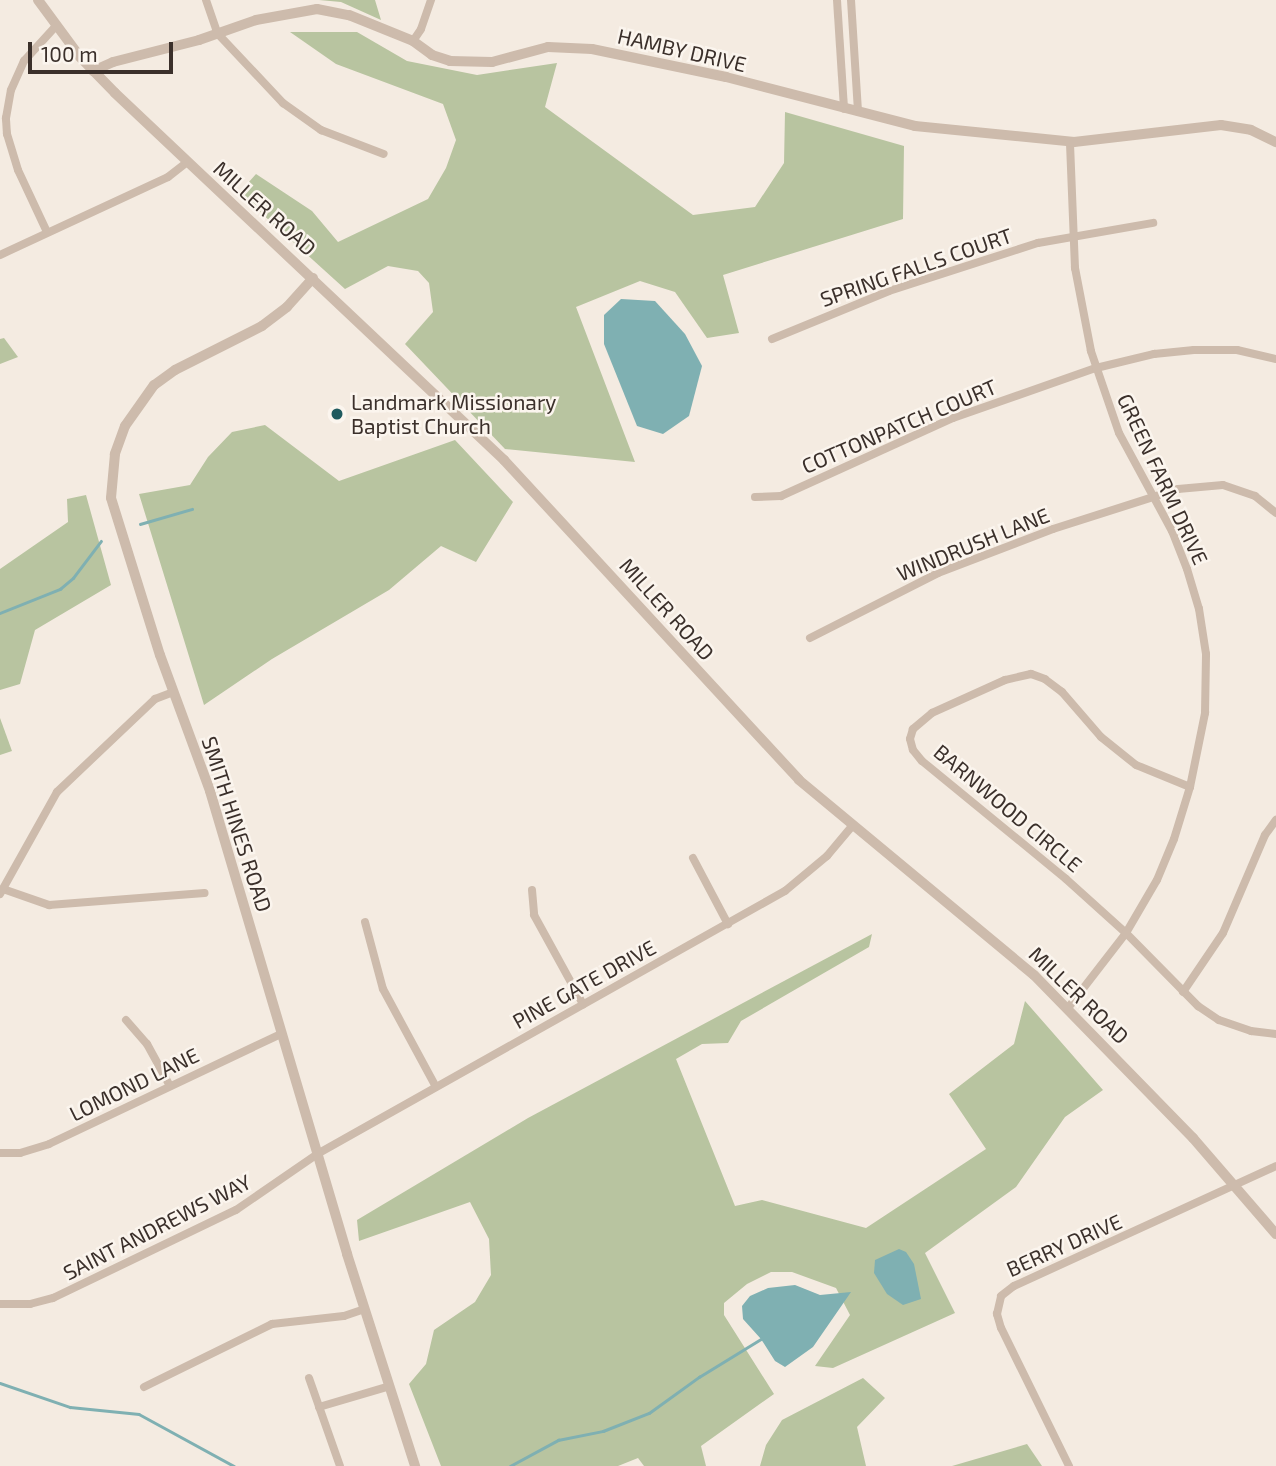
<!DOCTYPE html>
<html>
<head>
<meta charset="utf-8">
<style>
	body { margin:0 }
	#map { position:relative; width:1276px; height:1466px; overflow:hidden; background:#f4ebe1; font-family:"Exo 2",sans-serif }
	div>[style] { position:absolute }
	.green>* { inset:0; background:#b8c4a0 }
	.water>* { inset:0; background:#7fb0b2 }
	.stream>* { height:2.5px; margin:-1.25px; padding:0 1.25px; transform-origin:1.25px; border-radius:1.25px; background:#7fb0b2 }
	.minor>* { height:8px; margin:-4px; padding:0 4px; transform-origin:4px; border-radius:4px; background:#cdbbac }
	.tertiary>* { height:10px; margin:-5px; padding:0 5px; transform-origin:5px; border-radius:5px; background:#cdbbac }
	.dots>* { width:19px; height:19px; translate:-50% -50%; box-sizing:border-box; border:4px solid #fbf5ee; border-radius:50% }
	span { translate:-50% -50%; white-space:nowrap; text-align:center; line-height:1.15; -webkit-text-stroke:5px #fbf5ee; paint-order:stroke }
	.street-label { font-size:21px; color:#3b302b }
	.poi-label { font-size:21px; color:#3b302b }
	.left { translate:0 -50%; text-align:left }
	.scale { position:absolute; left:28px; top:42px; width:145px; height:32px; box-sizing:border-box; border:4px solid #3b302b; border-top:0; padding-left:9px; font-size:21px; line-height:24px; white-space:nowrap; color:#3b302b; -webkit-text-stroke:5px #fbf5ee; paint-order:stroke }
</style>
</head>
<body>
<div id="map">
	<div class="green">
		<i style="clip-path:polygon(319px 0,375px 0,381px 20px,341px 2px)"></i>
		<i style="clip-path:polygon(290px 32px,357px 32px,407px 61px,477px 75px,557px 63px,545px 107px,693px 215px,755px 207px,784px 163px,785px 112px,904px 146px,903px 219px,723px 275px,739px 333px,707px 338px,675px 292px,640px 281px,576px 307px,635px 462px,505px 449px,405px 344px,433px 312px,429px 283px,418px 271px,388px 266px,345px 289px,239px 193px,256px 174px,312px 211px,338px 242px,428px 199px,446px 168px,456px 140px,443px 104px,336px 64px)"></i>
		<i style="clip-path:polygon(4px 338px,18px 357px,0 364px,0 339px)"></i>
		<i style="clip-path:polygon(265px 425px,339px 481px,455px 440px,513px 502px,476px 562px,441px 546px,389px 590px,272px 659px,204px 705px,139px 494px,190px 485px,208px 457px,232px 432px)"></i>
		<i style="clip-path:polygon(86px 495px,111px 585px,35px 630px,20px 684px,0 690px,0 569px,68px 522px,67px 499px)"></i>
		<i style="clip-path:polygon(0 718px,12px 751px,0 755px)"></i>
		<i style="clip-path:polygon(872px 934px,869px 947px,741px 1021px,728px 1043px,702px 1044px,676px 1059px,735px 1206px,762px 1200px,866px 1228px,986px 1149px,949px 1094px,1014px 1044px,1025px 1001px,1103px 1090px,1065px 1117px,1016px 1187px,925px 1253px,955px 1313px,833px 1368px,815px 1366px,850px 1315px,836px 1288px,792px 1272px,771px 1272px,747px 1284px,724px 1303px,724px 1315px,774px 1394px,701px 1446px,706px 1466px,644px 1466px,638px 1458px,618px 1466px,441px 1466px,409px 1384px,426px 1364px,434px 1330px,475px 1302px,491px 1275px,489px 1239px,470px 1202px,359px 1241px,357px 1220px,528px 1118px)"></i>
		<i style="clip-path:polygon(863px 1378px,885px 1398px,857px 1427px,866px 1466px,760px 1466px,766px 1445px,782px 1420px)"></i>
		<i style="clip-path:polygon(1027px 1444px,1042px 1466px,952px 1466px)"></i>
	</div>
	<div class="water">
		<i style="clip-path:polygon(621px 299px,655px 301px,685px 334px,702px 366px,689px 416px,663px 434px,637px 426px,604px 344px,604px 315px)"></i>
		<i style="clip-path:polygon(899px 1249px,906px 1252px,914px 1264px,921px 1299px,903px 1305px,887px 1294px,874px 1273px,875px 1260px)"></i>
		<i style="clip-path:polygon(795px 1285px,820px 1295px,851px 1292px,813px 1347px,785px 1367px,775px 1361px,761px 1339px,743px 1319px,742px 1306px,750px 1296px,768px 1288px)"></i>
	</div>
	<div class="stream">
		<i style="left:140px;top:524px;width:54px;rotate:-16.1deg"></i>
		<i style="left:0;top:613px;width:65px;rotate:-21.8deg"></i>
		<i style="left:60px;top:589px;width:17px;rotate:-40deg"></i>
		<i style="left:73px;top:578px;width:46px;rotate:-52.9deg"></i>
		<i style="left:0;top:1383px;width:74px;rotate:18.9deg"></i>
		<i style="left:70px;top:1407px;width:69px;rotate:5.8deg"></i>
		<i style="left:139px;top:1414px;width:108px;rotate:28.7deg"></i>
		<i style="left:510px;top:1466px;width:55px;rotate:-28.4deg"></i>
		<i style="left:558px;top:1440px;width:46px;rotate:-11.3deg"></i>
		<i style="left:603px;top:1431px;width:49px;rotate:-21.4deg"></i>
		<i style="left:649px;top:1413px;width:62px;rotate:-35.8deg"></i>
		<i style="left:699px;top:1377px;width:73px;rotate:-31.5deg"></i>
	</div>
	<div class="minor">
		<i style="left:206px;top:0;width:36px;rotate:71deg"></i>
		<i style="left:218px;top:34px;width:95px;rotate:46.7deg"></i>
		<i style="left:283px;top:103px;width:47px;rotate:35.4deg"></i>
		<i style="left:321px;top:130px;width:67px;rotate:20.9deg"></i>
		<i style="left:837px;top:0;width:109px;rotate:86.3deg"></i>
		<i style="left:851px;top:0;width:112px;rotate:86.4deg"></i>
		<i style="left:413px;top:41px;width:14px;rotate:-56deg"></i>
		<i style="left:421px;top:29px;width:31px;rotate:-71deg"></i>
		<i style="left:47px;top:232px;width:68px;rotate:-115.1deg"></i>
		<i style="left:18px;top:170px;width:38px;rotate:-107deg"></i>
		<i style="left:7px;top:134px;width:16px;rotate:-94deg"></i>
		<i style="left:6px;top:118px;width:28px;rotate:-80deg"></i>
		<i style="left:11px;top:90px;width:32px;rotate:-66deg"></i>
		<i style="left:24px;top:61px;width:47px;rotate:-47.6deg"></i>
		<i style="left:0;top:255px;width:185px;rotate:-24.9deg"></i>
		<i style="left:168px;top:177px;width:23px;rotate:-38deg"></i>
		<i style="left:772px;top:339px;width:126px;rotate:-22.3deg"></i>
		<i style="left:889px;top:291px;width:157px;rotate:-17.9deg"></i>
		<i style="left:1038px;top:243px;width:117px;rotate:-9.9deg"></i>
		<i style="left:755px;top:497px;width:26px;rotate:-2deg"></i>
		<i style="left:781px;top:496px;width:189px;rotate:-24.4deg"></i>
		<i style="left:953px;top:418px;width:151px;rotate:-19.3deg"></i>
		<i style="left:1096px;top:368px;width:60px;rotate:-13.6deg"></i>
		<i style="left:1154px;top:354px;width:40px;rotate:-5.7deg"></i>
		<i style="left:1194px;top:350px;width:43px"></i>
		<i style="left:1237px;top:350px;width:40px;rotate:13deg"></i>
		<i style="left:810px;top:638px;width:144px;rotate:-26.9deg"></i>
		<i style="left:938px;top:573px;width:123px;rotate:-20.9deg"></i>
		<i style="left:1053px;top:529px;width:131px;rotate:-17.7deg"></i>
		<i style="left:1178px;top:489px;width:45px;rotate:-5.1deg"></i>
		<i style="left:1223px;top:485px;width:34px;rotate:19deg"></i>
		<i style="left:1255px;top:496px;width:27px;rotate:39deg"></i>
		<i style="left:1190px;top:787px;width:58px;rotate:-157.8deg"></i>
		<i style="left:1136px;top:765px;width:45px;rotate:-141.3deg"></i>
		<i style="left:1101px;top:737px;width:60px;rotate:-130.9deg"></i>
		<i style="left:1062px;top:692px;width:21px;rotate:-143deg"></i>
		<i style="left:1045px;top:679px;width:15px;rotate:-160deg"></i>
		<i style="left:1031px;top:674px;width:27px;rotate:167deg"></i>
		<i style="left:1005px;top:680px;width:80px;rotate:155.7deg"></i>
		<i style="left:932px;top:713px;width:25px;rotate:140deg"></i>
		<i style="left:913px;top:729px;width:10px;rotate:107deg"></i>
		<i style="left:910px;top:739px;width:11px;rotate:75deg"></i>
		<i style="left:913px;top:750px;width:14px;rotate:51deg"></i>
		<i style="left:922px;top:761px;width:186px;rotate:39.3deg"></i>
		<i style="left:1066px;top:879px;width:81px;rotate:42deg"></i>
		<i style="left:1126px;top:933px;width:103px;rotate:45.4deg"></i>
		<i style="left:1198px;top:1006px;width:25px;rotate:34deg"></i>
		<i style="left:1219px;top:1020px;width:34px;rotate:19deg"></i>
		<i style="left:1251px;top:1031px;width:25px;rotate:7deg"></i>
		<i style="left:693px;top:858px;width:75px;rotate:62.1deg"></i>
		<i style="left:3px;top:889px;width:49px;rotate:19.2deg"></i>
		<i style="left:49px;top:905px;width:156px;rotate:-4.4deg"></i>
		<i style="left:532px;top:890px;width:25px;rotate:85deg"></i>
		<i style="left:534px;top:915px;width:102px;rotate:61.2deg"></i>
		<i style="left:0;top:894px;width:117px;rotate:-60.8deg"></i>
		<i style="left:57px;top:792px;width:135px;rotate:-43.5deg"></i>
		<i style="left:155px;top:699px;width:19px;rotate:-21deg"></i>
		<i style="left:365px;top:922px;width:69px;rotate:75deg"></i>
		<i style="left:383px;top:989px;width:111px;rotate:61.6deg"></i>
		<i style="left:1183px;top:992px;width:71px;rotate:-55.9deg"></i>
		<i style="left:1223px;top:933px;width:107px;rotate:-66.8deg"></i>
		<i style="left:1265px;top:835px;width:19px;rotate:-54deg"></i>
		<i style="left:1068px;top:1008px;width:95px;rotate:-52.3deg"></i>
		<i style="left:1126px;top:933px;width:61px;rotate:-59.7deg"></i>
		<i style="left:1157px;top:880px;width:44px;rotate:-67.5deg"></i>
		<i style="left:1174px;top:839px;width:54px;rotate:-72.9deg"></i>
		<i style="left:1190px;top:787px;width:76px;rotate:-78.5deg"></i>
		<i style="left:1205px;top:713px;width:59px;rotate:-89deg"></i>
		<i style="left:1206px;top:654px;width:46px;rotate:-98.8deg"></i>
		<i style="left:1199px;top:609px;width:42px;rotate:-106.7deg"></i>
		<i style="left:1187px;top:569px;width:41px;rotate:-111.5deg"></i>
		<i style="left:1172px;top:531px;width:111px;rotate:-118.4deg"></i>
		<i style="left:1119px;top:433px;width:87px;rotate:-108.9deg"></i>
		<i style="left:1091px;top:351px;width:85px;rotate:-100.9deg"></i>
		<i style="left:1075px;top:268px;width:126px;rotate:-92.3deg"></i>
		<i style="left:126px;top:1020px;width:32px;rotate:49deg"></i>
		<i style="left:147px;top:1044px;width:48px;rotate:61.3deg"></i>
		<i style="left:0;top:1153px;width:20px"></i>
		<i style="left:20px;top:1153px;width:30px;rotate:-17deg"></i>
		<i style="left:49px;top:1144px;width:257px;rotate:-25.4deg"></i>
		<i style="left:0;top:1304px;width:30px"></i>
		<i style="left:30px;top:1304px;width:24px;rotate:-15deg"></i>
		<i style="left:53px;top:1298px;width:203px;rotate:-25.7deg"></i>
		<i style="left:236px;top:1210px;width:101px;rotate:-34.5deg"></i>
		<i style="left:319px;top:1153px;width:535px;rotate:-29.35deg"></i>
		<i style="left:785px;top:891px;width:55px;rotate:-39.8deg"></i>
		<i style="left:827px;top:856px;width:38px;rotate:-50deg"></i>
		<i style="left:309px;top:1378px;width:93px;rotate:70.6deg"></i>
		<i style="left:144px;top:1387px;width:143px;rotate:-26.2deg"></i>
		<i style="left:272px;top:1324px;width:72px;rotate:-6.3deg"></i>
		<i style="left:344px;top:1316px;width:21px;rotate:-19deg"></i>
		<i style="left:319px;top:1407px;width:71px;rotate:-16.4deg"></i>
		<i style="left:1069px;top:1466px;width:154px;rotate:-116.2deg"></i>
		<i style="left:1001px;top:1328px;width:15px;rotate:-106deg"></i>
		<i style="left:997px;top:1314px;width:18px;rotate:-77deg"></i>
		<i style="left:1001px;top:1296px;width:16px;rotate:-38deg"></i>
		<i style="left:1014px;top:1286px;width:288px;rotate:-24.6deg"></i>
	</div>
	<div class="tertiary">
		<i style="left:38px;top:0;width:71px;rotate:53.6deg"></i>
		<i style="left:80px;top:57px;width:50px;rotate:45.8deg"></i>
		<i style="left:115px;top:93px;width:535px;rotate:43.33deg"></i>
		<i style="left:504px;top:460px;width:435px;rotate:47.3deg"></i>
		<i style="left:799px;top:780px;width:305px;rotate:39.7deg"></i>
		<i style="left:1034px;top:975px;width:228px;rotate:45.7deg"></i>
		<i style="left:1193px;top:1138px;width:127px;rotate:49.2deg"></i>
		<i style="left:93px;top:71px;width:22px;rotate:-24deg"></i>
		<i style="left:113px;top:62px;width:89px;rotate:-14.3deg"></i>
		<i style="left:199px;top:40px;width:60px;rotate:-19.3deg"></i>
		<i style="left:256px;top:20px;width:62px;rotate:-10.2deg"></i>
		<i style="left:317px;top:9px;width:33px;rotate:11deg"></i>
		<i style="left:349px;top:15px;width:69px;rotate:22.1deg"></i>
		<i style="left:413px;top:41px;width:24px;rotate:36deg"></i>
		<i style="left:432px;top:55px;width:19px;rotate:18deg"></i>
		<i style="left:450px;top:61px;width:42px;rotate:1.4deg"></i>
		<i style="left:492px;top:62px;width:58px;rotate:-15deg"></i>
		<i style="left:548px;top:47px;width:44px;rotate:2.6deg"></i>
		<i style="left:592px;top:49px;width:137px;rotate:11.8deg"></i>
		<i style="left:726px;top:77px;width:195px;rotate:14.5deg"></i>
		<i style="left:915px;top:126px;width:160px;rotate:5.7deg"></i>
		<i style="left:1074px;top:142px;width:148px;rotate:-6.6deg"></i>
		<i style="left:1221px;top:125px;width:30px;rotate:9deg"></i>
		<i style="left:1251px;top:130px;width:28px;rotate:26deg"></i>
		<i style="left:313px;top:278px;width:39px;rotate:132deg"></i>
		<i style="left:287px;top:307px;width:31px;rotate:143deg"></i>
		<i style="left:262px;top:326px;width:97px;rotate:153.2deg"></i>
		<i style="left:175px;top:370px;width:26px;rotate:144deg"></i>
		<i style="left:154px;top:385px;width:50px;rotate:125.3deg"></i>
		<i style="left:125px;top:426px;width:30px;rotate:110deg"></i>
		<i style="left:115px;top:454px;width:44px;rotate:95.2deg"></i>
		<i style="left:111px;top:498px;width:164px;rotate:72.7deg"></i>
		<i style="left:160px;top:655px;width:145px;rotate:69.8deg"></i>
		<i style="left:210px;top:791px;width:483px;rotate:73.5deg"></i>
		<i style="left:347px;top:1254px;width:223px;rotate:72.2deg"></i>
	</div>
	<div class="dots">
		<i style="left:337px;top:414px;background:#1f5a5e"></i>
	</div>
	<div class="street-label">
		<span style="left:682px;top:50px;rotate:13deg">HAMBY DRIVE</span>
		<span style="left:265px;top:208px;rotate:42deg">MILLER ROAD</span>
		<span style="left:916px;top:267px;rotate:-19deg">SPRING FALLS COURT</span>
		<span style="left:899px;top:426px;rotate:-23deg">COTTONPATCH COURT</span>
		<span style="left:1163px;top:479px;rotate:65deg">GREEN FARM DRIVE</span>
		<span style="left:973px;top:544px;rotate:-22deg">WINDRUSH LANE</span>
		<span style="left:667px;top:609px;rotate:48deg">MILLER ROAD</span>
		<span style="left:1008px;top:808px;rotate:40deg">BARNWOOD CIRCLE</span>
		<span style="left:237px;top:824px;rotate:72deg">SMITH HINES ROAD</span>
		<span style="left:584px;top:984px;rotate:-29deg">PINE GATE DRIVE</span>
		<span style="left:1079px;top:995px;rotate:44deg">MILLER ROAD</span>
		<span style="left:134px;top:1084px;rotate:-26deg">LOMOND LANE</span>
		<span style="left:157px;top:1227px;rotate:-27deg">SAINT ANDREWS WAY</span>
		<span style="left:1064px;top:1245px;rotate:-24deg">BERRY DRIVE</span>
	</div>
	<div class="poi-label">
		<span class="left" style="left:351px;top:414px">Landmark Missionary<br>Baptist Church</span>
	</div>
	<div class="scale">100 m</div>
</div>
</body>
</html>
